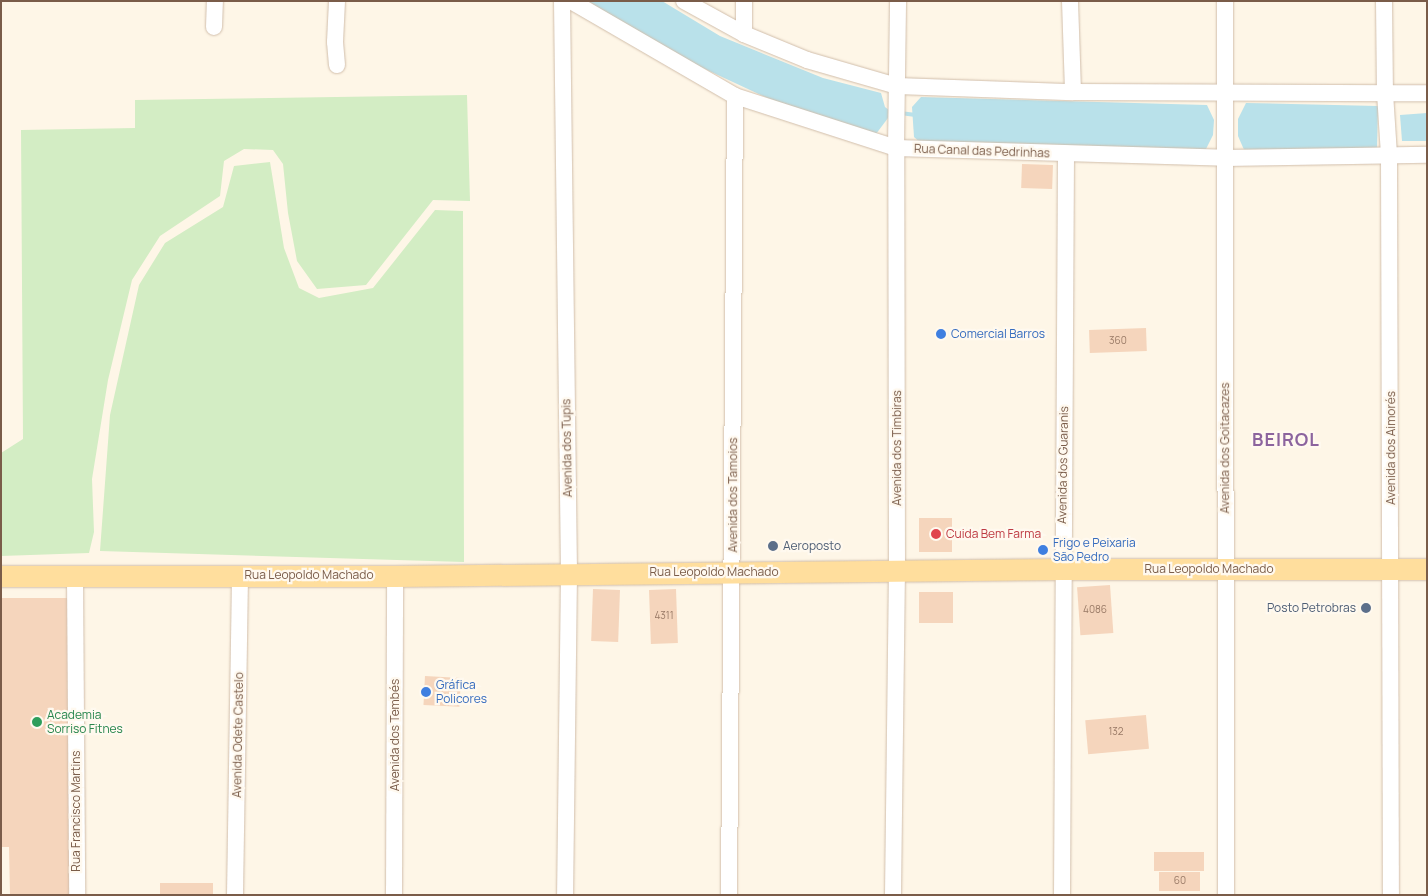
<!DOCTYPE html>
<html>
<head>
<meta charset="utf-8">
<style>
	body { margin:0 }
	#map { position:relative; width:1428px; height:896px; overflow:hidden; background:#fef6e7; font-family:Manrope,sans-serif }
	div>[style] { position:absolute }
	.green>* { inset:0; background:#d3edc4 }
	.water>* { inset:0; background:#b9e1ea }
	.stream>* { height:4px; margin:-2px; padding:0 2px; transform-origin:2px; border-radius:2px; background:#b9e1ea }
	.building>* { inset:0; background:#f5d5bc; transform-origin:0 0 }
	.roads { filter:drop-shadow(0 0 1px #d1beab) drop-shadow(0 0 1px #d1beab) }
	.minor>* { height:16px; margin:-8px; padding:0 8px; transform-origin:8px; border-radius:8px; background:#fff }
	.major>* { height:21px; margin:-10.5px; padding:0 10.5px; transform-origin:10.5px; border-radius:10.5px; background:#ffde9d }
	.dots>* { width:14px; height:14px; translate:-50% -50%; box-sizing:border-box; border:2px solid #fff9ef; border-radius:50% }
	span { translate:-50% -50%; white-space:nowrap; text-align:center; line-height:1.15; -webkit-text-stroke:4.5px #fff9ef; paint-order:stroke }
	.number-label { font-size:10px; color:#997a66 }
	.number-label span { -webkit-text-stroke-width:0 }
	.street-label { font-size:12px; color:#7a5c49 }
	.shop-label { font-size:12px; color:#366cbe }
	.left { translate:0 -50%; text-align:left }
	.health-label { font-size:12px; color:#be3a42 }
	.service-label { font-size:12px; color:#4e5e75 }
	.right { translate:-100% -50%; text-align:right }
	.leisure-label { font-size:12px; color:#27864d }
	.district-label { font-size:18px; color:#8c649e; font-weight:700; letter-spacing:1px }
	.frame { position:absolute; inset:0; border:2px solid #7a5c49; pointer-events:none }
</style>
</head>
<body>
<div id="map">
	<div class="green">
		<i style="clip-path:polygon(467px 95px,470px 201px,433px 200px,366px 285px,317px 289px,297px 261px,288px 213px,283px 164px,273px 150px,244px 149px,224px 161px,220px 196px,160px 236px,132px 280px,108px 380px,92px 479px,94px 532px,89px 553px,1px 556px,1px 453px,23px 439px,21px 130px,135px 128px,135px 100px)"></i>
		<i style="clip-path:polygon(270px 162px,284px 248px,299px 288px,319px 298px,373px 288px,435px 210px,463px 211px,464px 562px,100px 551px,110px 415px,139px 285px,165px 243px,223px 207px,234px 166px)"></i>
	</div>
	<div class="water">
		<i style="clip-path:polygon(587px 1px,662px 1px,720px 36px,823px 78px,881px 93px,885px 107px,889px 110px,888px 118px,876px 134px,776px 102px,677px 56px)"></i>
		<i style="clip-path:polygon(921px 97px,1207px 105px,1214px 120px,1213px 135px,1204px 153px,924px 146px,914px 137px,912px 107px)"></i>
		<i style="clip-path:polygon(1246px 103px,1378px 106px,1377px 148px,1245px 152px,1238px 136px,1238px 119px)"></i>
		<i style="clip-path:polygon(1427px 113px,1427px 141px,1402px 141px,1400px 115px)"></i>
	</div>
	<div class="stream">
		<i style="left:900px;top:113px;width:16px;rotate:7deg"></i>
	</div>
	<div class="building">
		<i style="left:1022px;top:164px;width:31px;height:24px;rotate:2deg"></i>
		<i style="left:1146px;top:328px;width:23px;height:57px;rotate:88deg"></i>
		<i style="left:919px;top:518px;width:33px;height:34px"></i>
		<i style="left:1110px;top:585px;width:48px;height:33px;rotate:86deg"></i>
		<i style="left:593px;top:589px;width:27px;height:52px;rotate:2deg"></i>
		<i style="left:676px;top:589px;width:54px;height:27px;rotate:88deg"></i>
		<i style="left:919px;top:592px;width:34px;height:31px"></i>
		<i style="clip-path:polygon(1px 598px,72px 598px,69px 895px,10px 895px,9px 847px,1px 847px)"></i>
		<i style="left:425px;top:676px;width:36px;height:29px;rotate:3deg"></i>
		<i style="left:1146px;top:715px;width:34px;height:61px;rotate:85deg"></i>
		<i style="left:1204px;top:852px;width:19px;height:50px;rotate:90deg"></i>
		<i style="left:1159px;top:872px;width:41px;height:19px"></i>
		<i style="left:160px;top:883px;width:53px;height:12px"></i>
	</div>
	<div class="roads">
		<div class="minor">
			<i style="left:562px;top:1px;width:572px;rotate:89.3deg"></i>
			<i style="left:569px;top:573px;width:322px;rotate:90.7deg"></i>
			<i style="left:571px;top:1px;width:190px;rotate:30.1deg"></i>
			<i style="left:735px;top:96px;width:169px;rotate:17.9deg"></i>
			<i style="left:896px;top:148px;width:329px;rotate:1.7deg"></i>
			<i style="left:1225px;top:158px;width:202px;rotate:-0.9deg"></i>
			<i style="left:684px;top:1px;width:68px;rotate:28.8deg"></i>
			<i style="left:744px;top:34px;width:68px;rotate:22.4deg"></i>
			<i style="left:807px;top:60px;width:94px;rotate:16.1deg"></i>
			<i style="left:897px;top:86px;width:176px;rotate:2deg"></i>
			<i style="left:1073px;top:92px;width:354px;rotate:0.2deg"></i>
			<i style="left:744px;top:1px;width:33px;rotate:90deg"></i>
			<i style="left:1070px;top:1px;width:91px;rotate:88.1deg"></i>
			<i style="left:1225px;top:1px;width:894px;rotate:89.94deg"></i>
			<i style="left:1384px;top:1px;width:92px;rotate:89.4deg"></i>
			<i style="left:1385px;top:93px;width:62px;rotate:86.3deg"></i>
			<i style="left:1389px;top:155px;width:740px;rotate:89.85deg"></i>
			<i style="left:214px;top:27px;width:26px;rotate:-88deg"></i>
			<i style="left:337px;top:65px;width:23px;rotate:-95deg"></i>
			<i style="left:335px;top:42px;width:41px;rotate:-87.2deg"></i>
			<i style="left:75px;top:577px;width:318px;rotate:89.6deg"></i>
			<i style="left:235px;top:895px;width:320px;rotate:-89.1deg"></i>
			<i style="left:394px;top:895px;width:319px;rotate:-89.8deg"></i>
			<i style="left:729px;top:895px;width:799px;rotate:-89.57deg"></i>
			<i style="left:893px;top:895px;width:323px;rotate:-89.3deg"></i>
			<i style="left:897px;top:572px;width:424px;rotate:-90.1deg"></i>
			<i style="left:896px;top:148px;width:147px;rotate:-89.2deg"></i>
			<i style="left:1062px;top:895px;width:740px;rotate:-89.69deg"></i>
		</div>
		<div class="major">
			<i style="left:1px;top:576px;width:394px"></i>
			<i style="left:395px;top:576px;width:667px;rotate:-0.6deg"></i>
			<i style="left:1062px;top:569px;width:365px"></i>
		</div>
	</div>
	<div class="dots">
		<i style="left:941px;top:334px;background:#3f7fe0"></i>
		<i style="left:936px;top:534px;background:#e0444e"></i>
		<i style="left:773px;top:546px;background:#5c6f8a"></i>
		<i style="left:1043px;top:550px;background:#3f7fe0"></i>
		<i style="left:1366px;top:608px;background:#5c6f8a"></i>
		<i style="left:426px;top:692px;background:#3f7fe0"></i>
		<i style="left:37px;top:722px;background:#2e9e5b"></i>
	</div>
	<div class="number-label">
		<span style="left:1118px;top:341px">360</span>
		<span style="left:1095px;top:610px">4086</span>
		<span style="left:664px;top:616px">4311</span>
		<span style="left:1116px;top:732px">132</span>
		<span style="left:1180px;top:881px">60</span>
	</div>
	<div class="street-label">
		<span style="left:982px;top:151px;rotate:2deg">Rua Canal das Pedrinhas</span>
		<span style="left:567px;top:448px;rotate:-91deg">Avenida dos Tupis</span>
		<span style="left:897px;top:448px;rotate:-90deg">Avenida dos Timbiras</span>
		<span style="left:1225px;top:448px;rotate:-90deg">Avenida dos Goitacazes</span>
		<span style="left:1391px;top:448px;rotate:-90deg">Avenida dos Aimorés</span>
		<span style="left:1063px;top:465px;rotate:-89deg">Avenida dos Guaranis</span>
		<span style="left:733px;top:495px;rotate:-90deg">Avenida dos Tamoios</span>
		<span style="left:1209px;top:569px">Rua Leopoldo Machado</span>
		<span style="left:714px;top:572px">Rua Leopoldo Machado</span>
		<span style="left:309px;top:575px">Rua Leopoldo Machado</span>
		<span style="left:238px;top:735px;rotate:-89deg">Avenida Odete Castelo</span>
		<span style="left:395px;top:735px;rotate:-90deg">Avenida dos Tembés</span>
		<span style="left:76px;top:811px;rotate:-90deg">Rua Francisco Martins</span>
	</div>
	<div class="shop-label">
		<span class="left" style="left:951px;top:334px">Comercial Barros</span>
		<span class="left" style="left:1053px;top:550px">Frigo e Peixaria<br>São Pedro</span>
		<span class="left" style="left:436px;top:692px">Gráfica<br>Policores</span>
	</div>
	<div class="health-label">
		<span class="left" style="left:946px;top:534px">Cuida Bem Farma</span>
	</div>
	<div class="service-label">
		<span class="left" style="left:783px;top:546px">Aeroposto</span>
		<span class="right" style="left:1356px;top:608px">Posto Petrobras</span>
	</div>
	<div class="leisure-label">
		<span class="left" style="left:47px;top:722px">Academia<br>Sorriso Fitnes</span>
	</div>
	<div class="district-label">
		<span style="left:1286px;top:439px">BEIROL</span>
	</div>
	<div class="frame"></div>
</div>
</body>
</html>
